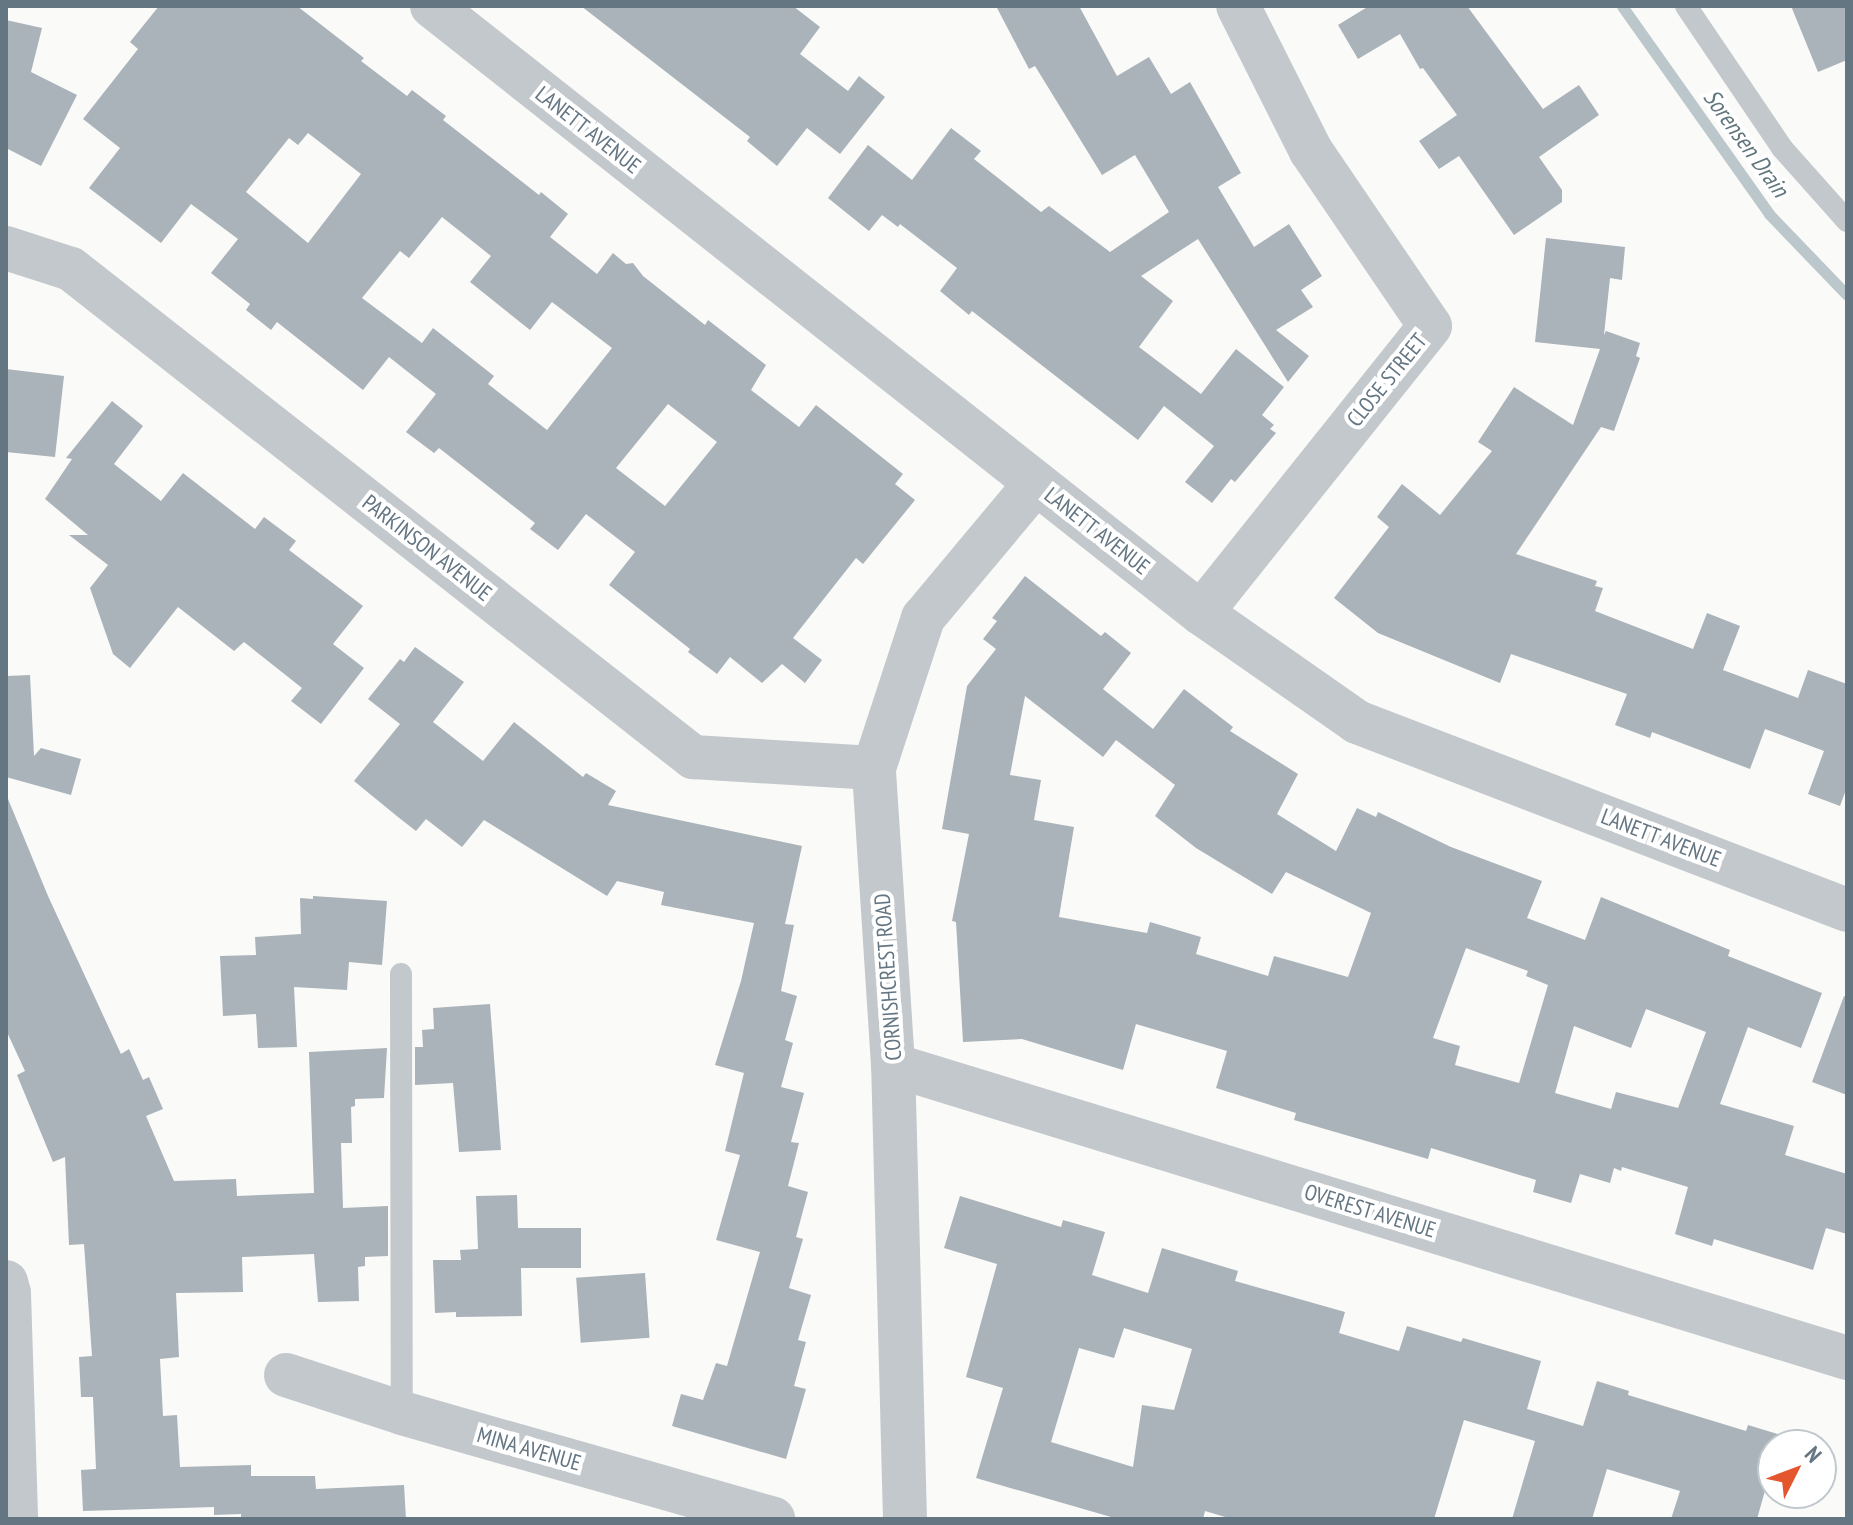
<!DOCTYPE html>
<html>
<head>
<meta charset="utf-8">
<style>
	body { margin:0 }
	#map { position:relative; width:1853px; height:1525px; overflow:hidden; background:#fafaf8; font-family:"PT Sans Narrow",sans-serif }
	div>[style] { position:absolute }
	.stream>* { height:11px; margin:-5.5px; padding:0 5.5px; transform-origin:5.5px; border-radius:5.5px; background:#bbc7cb }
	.building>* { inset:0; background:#aab3b9; transform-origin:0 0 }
	.service>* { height:22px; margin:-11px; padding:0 11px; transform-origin:11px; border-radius:11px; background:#c3c8cc }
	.minor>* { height:44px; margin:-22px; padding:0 22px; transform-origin:22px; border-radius:22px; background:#c3c8cc }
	span { translate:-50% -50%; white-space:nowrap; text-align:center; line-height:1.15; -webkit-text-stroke:8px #fff; paint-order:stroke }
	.street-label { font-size:22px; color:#657683 }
	.water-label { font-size:24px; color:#60757c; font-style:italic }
	.frame { position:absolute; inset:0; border:8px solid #657683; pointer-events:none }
	.north { position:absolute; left:1757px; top:1429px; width:80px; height:80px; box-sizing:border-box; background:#fff; border:2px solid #c1c8cd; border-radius:50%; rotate:48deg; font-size:22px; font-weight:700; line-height:32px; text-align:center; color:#657683 }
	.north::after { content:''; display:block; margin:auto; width:28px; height:36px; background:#e4572e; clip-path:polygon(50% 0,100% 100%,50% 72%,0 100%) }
</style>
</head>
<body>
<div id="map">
	<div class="stream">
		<i style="left:1622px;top:6px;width:255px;rotate:54.7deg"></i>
		<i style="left:1769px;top:214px;width:112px;rotate:46.1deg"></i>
	</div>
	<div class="building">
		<i style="clip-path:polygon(evenodd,159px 6px,297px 6px,364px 58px,361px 61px,407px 96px,412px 90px,446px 116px,443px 120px,539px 195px,541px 192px,568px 214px,550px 237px,597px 274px,613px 253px,626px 264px,633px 263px,643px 276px,705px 325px,708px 320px,766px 365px,751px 390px,799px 427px,816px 405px,903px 474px,895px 484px,915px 500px,863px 564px,856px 558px,793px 638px,822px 660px,805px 683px,782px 664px,762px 683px,730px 657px,717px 674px,688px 652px,690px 649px,609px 585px,635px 552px,586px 514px,558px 550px,530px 529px,535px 523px,439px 448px,434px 453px,406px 432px,436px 394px,389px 357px,363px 390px,277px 322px,271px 330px,246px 310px,250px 304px,211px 273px,238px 239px,191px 204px,161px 243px,89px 188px,120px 148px,83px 119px,138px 49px,130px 42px,159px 6px,308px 133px,361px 174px,308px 243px,246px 192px,289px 138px,298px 145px,308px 133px,159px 6px,442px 217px,491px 256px,470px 282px,530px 330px,552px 302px,612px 348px,547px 430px,488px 384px,494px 376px,433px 328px,422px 343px,362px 298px,400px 251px,409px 258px,442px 217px,159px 6px,668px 404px,717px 442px,665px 506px,616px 468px,668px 404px)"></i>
		<i style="clip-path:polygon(581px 6px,793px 6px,820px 27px,800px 54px,848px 91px,859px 76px,885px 97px,840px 154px,807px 128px,777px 166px,747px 141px,750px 137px)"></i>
		<i style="clip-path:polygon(996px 6px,1079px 6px,1117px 76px,1149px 57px,1171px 94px,1190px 82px,1241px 173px,1218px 187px,1254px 247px,1289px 224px,1322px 276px,1301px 290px,1313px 307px,1276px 330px,1309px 356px,1288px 382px,1198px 239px,1141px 276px,1173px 301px,1139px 347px,1201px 394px,1236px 349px,1284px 387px,1262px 415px,1274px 425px,1270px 429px,1276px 433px,1235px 482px,1231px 479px,1212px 503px,1185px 482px,1214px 446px,1164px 406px,1138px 440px,972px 311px,969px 315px,940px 291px,957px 268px,900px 224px,898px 227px,882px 215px,869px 231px,828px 198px,868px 145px,912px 180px,951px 128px,981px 151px,974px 159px,1041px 212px,1049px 206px,1110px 252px,1169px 212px,1135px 155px,1102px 175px,1035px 66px,1029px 69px)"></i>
		<i style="clip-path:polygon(1369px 6px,1467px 6px,1543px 109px,1579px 85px,1599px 115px,1539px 157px,1562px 190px,1562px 202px,1514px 235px,1459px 156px,1439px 169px,1419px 141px,1457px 115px,1423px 68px,1420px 69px,1400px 34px,1358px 59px,1338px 25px)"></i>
		<i style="clip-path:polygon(1791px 6px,1847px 6px,1847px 60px,1818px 72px)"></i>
		<i style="clip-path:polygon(6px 20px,42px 28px,31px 72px,77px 95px,41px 166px,6px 148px)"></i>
		<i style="clip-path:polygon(1546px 238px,1625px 247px,1622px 280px,1610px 278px,1604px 335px,1606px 331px,1640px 343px,1636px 356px,1640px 358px,1614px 431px,1601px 427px,1516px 554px,1597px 581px,1595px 586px,1603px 588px,1595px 611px,1693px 649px,1707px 613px,1740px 626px,1723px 670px,1798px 698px,1808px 670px,1847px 684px,1847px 787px,1840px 806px,1808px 794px,1824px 751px,1765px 729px,1750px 769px,1652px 732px,1650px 738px,1615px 725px,1627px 694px,1511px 654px,1500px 683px,1378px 633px,1334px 598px,1389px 527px,1377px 517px,1402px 484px,1440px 515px,1492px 451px,1478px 442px,1514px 387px,1573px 425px,1600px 349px,1535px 342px)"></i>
		<i style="clip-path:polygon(6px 369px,64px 376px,55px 457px,6px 452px)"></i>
		<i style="clip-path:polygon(112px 401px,143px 426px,114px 464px,161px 501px,183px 473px,255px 529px,264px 517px,296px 541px,289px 550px,363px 606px,333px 644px,364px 668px,321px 724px,291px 701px,302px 688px,244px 642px,234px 651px,178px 607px,130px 668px,113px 654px,90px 588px,108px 565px,69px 535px,88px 535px,45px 499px,72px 459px,66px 458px)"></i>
		<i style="clip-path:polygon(evenodd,1025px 576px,1101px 636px,1105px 632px,1131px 653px,1103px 689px,1153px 729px,1184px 689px,1233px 727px,1230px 731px,1298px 774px,1277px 814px,1336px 851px,1357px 808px,1376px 817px,1378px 812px,1451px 847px,1542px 881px,1527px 918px,1585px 940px,1601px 897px,1730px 950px,1728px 956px,1822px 993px,1801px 1048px,1748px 1027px,1720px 1104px,1794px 1126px,1785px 1155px,1847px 1174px,1847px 1234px,1826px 1228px,1813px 1270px,1714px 1239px,1712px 1246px,1675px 1234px,1688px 1187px,1622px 1167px,1621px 1171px,1614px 1168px,1610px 1183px,1580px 1174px,1571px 1203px,1533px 1192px,1536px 1180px,1431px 1148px,1428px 1159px,1294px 1120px,1296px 1113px,1216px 1088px,1227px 1051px,1136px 1024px,1123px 1070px,1022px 1039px,963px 1042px,956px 922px,952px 921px,969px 834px,942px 829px,967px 686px,996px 649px,983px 639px,997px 621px,992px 618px,1025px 576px,1025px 696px,1103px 757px,1116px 740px,1175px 785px,1155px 816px,1196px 848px,1272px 894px,1286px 872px,1371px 913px,1348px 977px,1274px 956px,1268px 976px,1196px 954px,1201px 937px,1150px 922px,1147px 933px,1059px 917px,1074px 827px,1034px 820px,1041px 780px,1010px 775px,1025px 696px,1025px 576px,1466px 948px,1528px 971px,1526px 976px,1548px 985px,1519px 1083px,1455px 1065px,1460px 1046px,1433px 1038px,1466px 948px,1025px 576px,1646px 1009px,1706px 1032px,1678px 1108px,1616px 1092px,1611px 1109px,1555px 1093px,1574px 1026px,1631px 1048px,1646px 1009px)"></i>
		<i style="clip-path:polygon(415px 647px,464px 682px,433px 722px,483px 761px,514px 722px,583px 777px,586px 773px,616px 791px,608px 805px,802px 846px,785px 924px,794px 925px,781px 991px,797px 996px,785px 1040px,793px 1043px,781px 1087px,804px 1093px,791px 1142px,799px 1143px,788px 1186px,808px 1192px,796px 1237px,803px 1239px,789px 1288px,811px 1295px,798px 1340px,806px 1342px,794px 1386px,806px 1389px,786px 1459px,672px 1426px,681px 1394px,703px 1400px,716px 1363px,727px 1366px,760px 1252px,716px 1240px,740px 1155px,725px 1151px,744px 1073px,715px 1065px,741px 981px,754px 923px,661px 905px,664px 892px,617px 881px,607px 896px,484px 820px,462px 847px,426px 819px,416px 831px,398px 817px,354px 781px,400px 724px,368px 699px,400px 659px,404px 662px)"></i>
		<i style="clip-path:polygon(30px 675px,34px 756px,41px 748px,81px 759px,71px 795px,6px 777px,6px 676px)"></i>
		<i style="clip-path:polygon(6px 794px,48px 896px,121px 1054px,129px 1049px,143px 1080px,149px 1077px,163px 1109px,146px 1116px,174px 1181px,236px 1179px,237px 1196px,314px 1193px,309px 1052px,387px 1048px,384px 1098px,355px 1099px,355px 1106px,351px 1107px,352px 1143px,341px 1143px,343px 1208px,388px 1206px,388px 1256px,365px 1257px,365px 1266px,358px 1267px,359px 1301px,318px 1302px,314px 1254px,242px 1257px,243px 1292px,176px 1293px,179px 1357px,160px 1359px,163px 1416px,177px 1415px,180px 1467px,251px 1465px,251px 1476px,315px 1476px,316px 1489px,404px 1485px,406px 1519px,241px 1519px,241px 1514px,214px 1515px,214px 1507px,83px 1511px,81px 1470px,96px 1469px,93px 1397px,81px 1397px,79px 1357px,92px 1356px,84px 1244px,69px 1245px,65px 1157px,53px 1162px,17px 1075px,25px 1071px,6px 1030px)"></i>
		<i style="clip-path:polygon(313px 896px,387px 901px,382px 965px,349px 962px,347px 990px,294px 987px,297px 1047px,258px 1048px,256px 1014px,223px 1016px,220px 956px,256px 955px,255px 937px,301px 934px,300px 898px,313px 899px)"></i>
		<i style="clip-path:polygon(1844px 996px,1847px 997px,1847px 1095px,1812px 1082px)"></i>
		<i style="clip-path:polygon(490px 1004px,501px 1150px,459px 1152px,453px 1083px,415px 1085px,415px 1047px,423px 1047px,422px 1030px,434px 1029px,433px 1008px)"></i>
		<i style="clip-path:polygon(517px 1195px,518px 1228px,581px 1228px,581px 1268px,521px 1268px,522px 1316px,456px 1317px,456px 1312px,435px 1313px,433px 1260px,461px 1260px,460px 1250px,478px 1249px,476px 1196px)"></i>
		<i style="clip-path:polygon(evenodd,960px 1196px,1061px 1227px,1063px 1220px,1105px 1232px,1092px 1275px,1148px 1293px,1162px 1248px,1238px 1271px,1235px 1281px,1345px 1312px,1339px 1333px,1399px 1351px,1407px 1326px,1461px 1342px,1463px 1338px,1541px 1361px,1527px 1409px,1583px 1426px,1597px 1381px,1629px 1391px,1628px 1395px,1746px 1431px,1748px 1425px,1781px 1435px,1778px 1445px,1773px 1445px,1773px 1462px,1757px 1519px,1671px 1519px,1680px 1491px,1607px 1469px,1592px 1519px,1512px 1519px,1535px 1441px,1464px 1420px,1434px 1519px,1232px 1519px,1205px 1511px,1203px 1519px,1118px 1519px,976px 1478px,1003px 1388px,966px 1377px,997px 1264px,944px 1248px,960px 1196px,1124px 1328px,1192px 1349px,1174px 1410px,1142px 1405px,1133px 1467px,1051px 1442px,1079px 1348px,1114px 1358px,1124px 1328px)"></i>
		<i style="left:645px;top:1273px;width:65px;height:69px;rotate:86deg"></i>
	</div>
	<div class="service">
		<i style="left:1686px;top:6px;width:171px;rotate:55.9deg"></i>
		<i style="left:1782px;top:148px;width:98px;rotate:48.3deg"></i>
		<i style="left:401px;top:974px;width:439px;rotate:89.9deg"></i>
	</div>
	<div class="minor">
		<i style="left:432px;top:6px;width:980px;rotate:38.29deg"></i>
		<i style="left:1201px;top:613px;width:190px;rotate:34.9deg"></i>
		<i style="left:1357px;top:722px;width:525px;rotate:20.99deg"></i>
		<i style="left:6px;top:248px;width:68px;rotate:17.9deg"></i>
		<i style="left:71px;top:269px;width:791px;rotate:38.12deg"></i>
		<i style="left:693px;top:757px;width:181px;rotate:3.5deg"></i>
		<i style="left:1201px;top:613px;width:367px;rotate:-51.4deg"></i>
		<i style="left:1430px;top:326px;width:212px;rotate:-124.2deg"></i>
		<i style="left:1311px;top:151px;width:162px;rotate:-116.7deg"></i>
		<i style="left:893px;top:1065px;width:998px;rotate:17.07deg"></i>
		<i style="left:6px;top:1282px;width:11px;rotate:75deg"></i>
		<i style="left:9px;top:1293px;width:226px;rotate:88.2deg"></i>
		<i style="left:286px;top:1375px;width:122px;rotate:18.1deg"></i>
		<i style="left:402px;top:1413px;width:386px;rotate:15.9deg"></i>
		<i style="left:905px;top:1519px;width:454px;rotate:-91.5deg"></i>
		<i style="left:893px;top:1065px;width:298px;rotate:-93.7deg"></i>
		<i style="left:874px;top:768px;width:158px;rotate:-71.9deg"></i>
		<i style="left:923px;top:618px;width:176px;rotate:-50.1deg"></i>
	</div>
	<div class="street-label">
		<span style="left:588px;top:130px;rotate:38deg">LANETT AVENUE</span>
		<span style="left:1387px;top:380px;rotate:-51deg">CLOSE STREET</span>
		<span style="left:1097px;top:531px;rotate:38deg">LANETT AVENUE</span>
		<span style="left:427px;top:548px;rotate:38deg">PARKINSON AVENUE</span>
		<span style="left:1661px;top:838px;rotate:21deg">LANETT AVENUE</span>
		<span style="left:888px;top:977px;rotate:-94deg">CORNISHCREST ROAD</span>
		<span style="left:1370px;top:1211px;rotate:17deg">OVEREST AVENUE</span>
		<span style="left:529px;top:1449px;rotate:16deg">MINA AVENUE</span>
	</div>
	<div class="water-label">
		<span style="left:1746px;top:143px;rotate:54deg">Sorensen Drain</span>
	</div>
	<div class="frame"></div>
	<div class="north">N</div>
</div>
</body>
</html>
